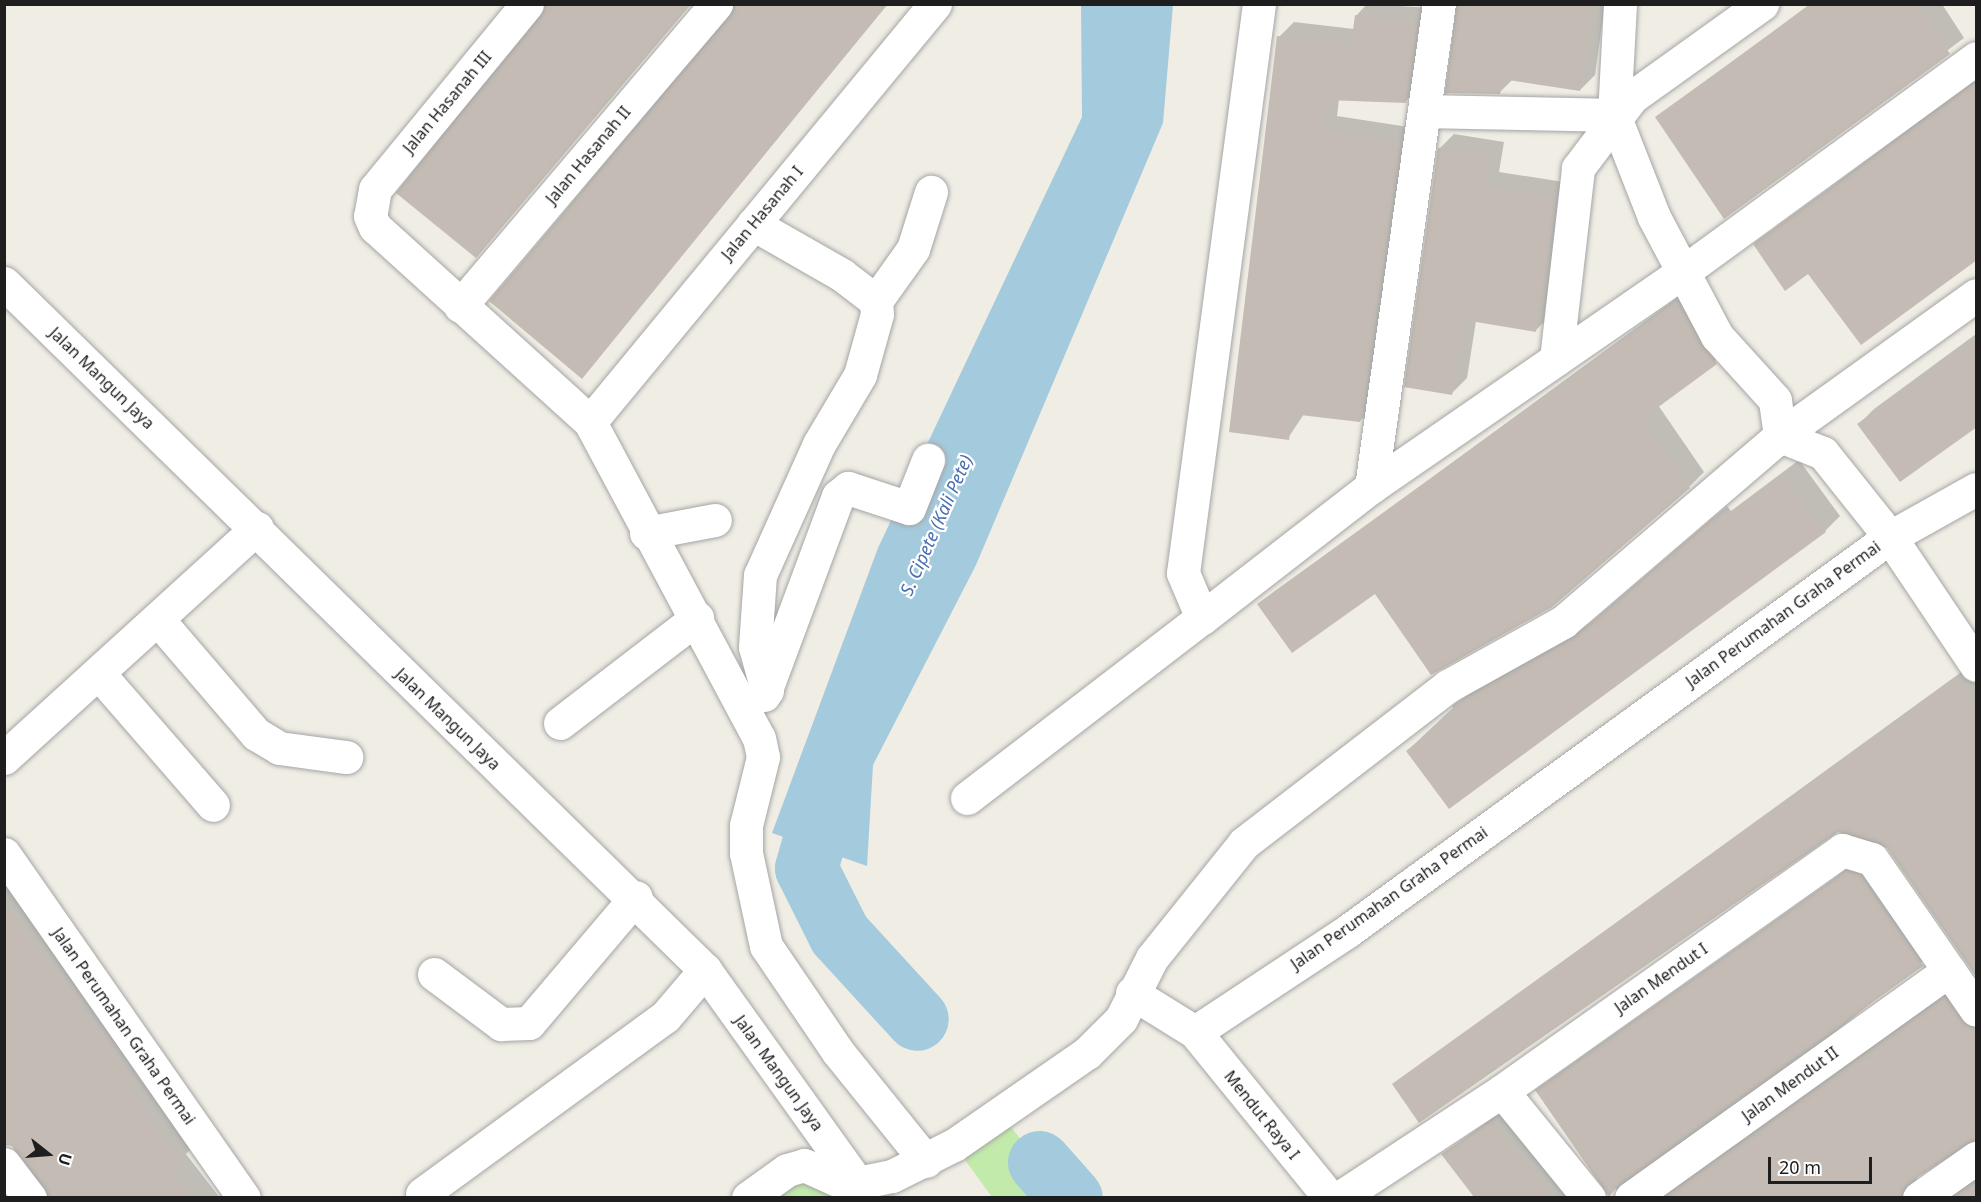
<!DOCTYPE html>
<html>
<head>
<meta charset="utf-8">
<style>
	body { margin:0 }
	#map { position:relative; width:1981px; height:1202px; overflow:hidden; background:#efede4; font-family:"Noto Sans",sans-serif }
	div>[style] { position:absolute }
	.grass>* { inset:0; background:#c2eaaa }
	.water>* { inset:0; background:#a4cadd }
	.shadow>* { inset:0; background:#0003; transform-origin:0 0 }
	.river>* { height:63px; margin:-31.5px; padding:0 31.5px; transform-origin:31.5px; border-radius:31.5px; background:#a4cadd }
	.building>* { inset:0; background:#c4bcb4 }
	.roads { filter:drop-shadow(0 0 2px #a5a5a5) drop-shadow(0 0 2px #a5a5a5) }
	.minor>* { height:33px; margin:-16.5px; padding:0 16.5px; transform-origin:16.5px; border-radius:16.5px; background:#fff }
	span { translate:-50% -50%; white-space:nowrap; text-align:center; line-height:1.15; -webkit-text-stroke:4.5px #fff; paint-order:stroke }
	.street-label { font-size:16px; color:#1e1e1e }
	.water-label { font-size:18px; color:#4a70af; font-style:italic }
	.frame { position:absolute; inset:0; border:6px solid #1e1e1e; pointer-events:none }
	.north { position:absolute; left:18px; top:1124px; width:60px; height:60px; -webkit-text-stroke:4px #fff; paint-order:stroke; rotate:107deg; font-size:16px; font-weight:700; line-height:24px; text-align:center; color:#1e1e1e }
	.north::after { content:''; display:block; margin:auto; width:21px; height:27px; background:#1e1e1e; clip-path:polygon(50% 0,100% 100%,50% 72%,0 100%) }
	.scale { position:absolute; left:1768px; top:1157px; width:104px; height:27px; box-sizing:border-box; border:3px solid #1e1e1e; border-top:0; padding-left:8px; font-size:18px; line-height:21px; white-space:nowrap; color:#1e1e1e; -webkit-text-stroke:4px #fff; paint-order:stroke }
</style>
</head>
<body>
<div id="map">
	<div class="grass">
		<i style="clip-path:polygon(999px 1113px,1069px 1197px,992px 1197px,954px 1145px)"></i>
		<i style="clip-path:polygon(787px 1170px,892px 1176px,895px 1197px,748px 1198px)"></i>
	</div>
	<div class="water">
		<i style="clip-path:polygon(1081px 5px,1173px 5px,1163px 123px,976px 565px,873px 765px,867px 866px,772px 833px,878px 548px,1082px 117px)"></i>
	</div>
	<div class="shadow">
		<i style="clip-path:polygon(546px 4px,691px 4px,476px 256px)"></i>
		<i style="clip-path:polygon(735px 4px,888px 4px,582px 377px,491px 301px)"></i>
		<i style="clip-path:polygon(1367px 4px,1432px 8px,1421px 86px,1406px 101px,1339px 99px,1337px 116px,1415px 128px,1375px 406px,1360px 421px,1304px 414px,1288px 438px,1279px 37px,1294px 22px,1354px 29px,1356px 16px)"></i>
		<i style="clip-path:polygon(1456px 4px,1605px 4px,1595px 75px,1580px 90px,1513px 79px,1500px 92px,1447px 91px)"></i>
		<i style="clip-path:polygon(1810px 4px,1942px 4px,1964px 38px,1724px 217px,1657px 117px)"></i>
		<i style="clip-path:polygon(1976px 79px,1976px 258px,1808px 272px,1755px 244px)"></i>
		<i style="clip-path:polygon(1454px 134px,1504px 142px,1499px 172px,1570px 183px,1551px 315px,1536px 330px,1476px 321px,1467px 378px,1452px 393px,1439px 149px)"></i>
		<i style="clip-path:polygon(1692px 287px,1731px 348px,1658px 405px,1704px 472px,1689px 487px,1375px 592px,1259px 604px)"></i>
		<i style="clip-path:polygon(1976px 334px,1976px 424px,1859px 424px,1874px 409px)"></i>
		<i style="clip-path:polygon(1799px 460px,1840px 516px,1825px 531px,1407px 751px,1475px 687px,1592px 622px,1727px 506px,1731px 511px)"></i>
		<i style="clip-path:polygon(1971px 665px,1976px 673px,1976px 956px,1888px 847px,1838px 830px,1394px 1084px)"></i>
		<i style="left:1862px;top:856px;width:120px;height:401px;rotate:51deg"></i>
		<i style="clip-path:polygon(4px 864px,196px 1144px,186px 1154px,220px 1198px,50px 1198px,13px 1146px,4px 1145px)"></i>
		<i style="clip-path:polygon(1960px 983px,1976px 1003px,1976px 1140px,1919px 1173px,1915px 1183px,1925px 1198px,1656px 1198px)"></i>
		<i style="clip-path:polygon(1507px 1107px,1579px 1198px,1476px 1198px,1443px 1154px)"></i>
		<i style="clip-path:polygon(1976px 1178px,1976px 1198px,1948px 1198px)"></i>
	</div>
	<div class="river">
		<i style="left:835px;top:765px;width:107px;rotate:105.7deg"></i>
		<i style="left:806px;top:868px;width:74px;rotate:63.4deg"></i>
		<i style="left:839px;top:934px;width:115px;rotate:47.5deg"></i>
		<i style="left:1039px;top:1162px;width:48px;rotate:48.4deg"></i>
	</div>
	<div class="building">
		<i style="clip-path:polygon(545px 4px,691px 4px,476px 258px,396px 193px)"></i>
		<i style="clip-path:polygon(734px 4px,887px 4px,582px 379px,489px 301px,730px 16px)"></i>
		<i style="clip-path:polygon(1457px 4px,1594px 4px,1580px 91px,1502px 79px,1500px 94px,1445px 93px)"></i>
		<i style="clip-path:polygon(1812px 4px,1917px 4px,1950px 54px,1724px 219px,1655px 117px)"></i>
		<i style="clip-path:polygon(1355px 15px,1417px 23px,1406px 103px,1326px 100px,1323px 131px,1401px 143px,1360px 422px,1292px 414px,1289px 440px,1229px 432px,1277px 36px,1351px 45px)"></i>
		<i style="clip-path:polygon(1971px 85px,1977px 92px,1977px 260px,1861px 345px,1808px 274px,1785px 291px,1753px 244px)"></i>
		<i style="clip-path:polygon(1438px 148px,1490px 156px,1485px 187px,1556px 198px,1536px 332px,1464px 320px,1452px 395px,1404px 387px)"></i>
		<i style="clip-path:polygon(1677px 300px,1717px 364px,1642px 419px,1690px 488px,1552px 607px,1431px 675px,1375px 594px,1292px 653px,1257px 604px)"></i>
		<i style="clip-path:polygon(1977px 338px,1977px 427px,1900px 482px,1857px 424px)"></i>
		<i style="clip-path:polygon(1783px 474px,1826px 532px,1449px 809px,1406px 751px,1456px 712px,1452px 706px,1458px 702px,1575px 636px,1712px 519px,1715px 525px)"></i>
		<i style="clip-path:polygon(1955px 679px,1977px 708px,1977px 978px,1887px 848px,1838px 832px,1419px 1123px,1392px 1084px)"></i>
		<i style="clip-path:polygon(1845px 871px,1860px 875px,1923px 966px,1620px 1183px,1609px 1197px,1535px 1090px)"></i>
		<i style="clip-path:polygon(4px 905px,82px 1002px,78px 1005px,136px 1081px,127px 1089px,182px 1160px,171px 1169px,194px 1197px,48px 1197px,4px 1135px)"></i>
		<i style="clip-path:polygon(1944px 997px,1961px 1021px,1977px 1029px,1977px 1140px,1908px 1183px,1901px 1197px,1664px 1197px)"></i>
		<i style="clip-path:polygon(1491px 1121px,1551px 1197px,1474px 1197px,1441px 1154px)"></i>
		<i style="clip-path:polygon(1977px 1181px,1977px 1197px,1952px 1197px)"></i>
	</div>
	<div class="roads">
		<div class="minor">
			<i style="left:527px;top:4px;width:239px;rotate:129.4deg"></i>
			<i style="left:375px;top:189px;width:27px;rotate:100deg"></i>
			<i style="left:370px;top:216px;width:12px;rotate:66deg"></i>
			<i style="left:375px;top:227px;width:290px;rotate:42.2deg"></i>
			<i style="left:590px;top:422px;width:358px;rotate:61.9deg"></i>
			<i style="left:759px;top:738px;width:19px;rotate:78deg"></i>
			<i style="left:763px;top:757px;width:70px;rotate:104deg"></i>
			<i style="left:746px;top:825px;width:28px;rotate:90deg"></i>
			<i style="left:746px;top:853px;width:95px;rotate:77.9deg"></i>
			<i style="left:766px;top:946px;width:128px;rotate:55.8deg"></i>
			<i style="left:838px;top:1052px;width:140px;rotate:51.1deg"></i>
			<i style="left:1259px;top:4px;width:574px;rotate:97.61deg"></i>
			<i style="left:1183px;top:573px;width:49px;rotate:67.1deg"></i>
			<i style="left:1202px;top:618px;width:214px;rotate:-37.8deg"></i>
			<i style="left:1371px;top:487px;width:379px;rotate:-34.6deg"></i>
			<i style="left:1683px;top:272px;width:363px;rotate:-36.1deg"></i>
			<i style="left:1427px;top:111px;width:187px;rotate:1.2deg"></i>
			<i style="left:753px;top:224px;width:103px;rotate:29.8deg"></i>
			<i style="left:842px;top:275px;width:43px;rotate:37.4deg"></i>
			<i style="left:876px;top:301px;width:13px;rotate:86deg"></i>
			<i style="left:877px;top:314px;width:63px;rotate:105.6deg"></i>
			<i style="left:860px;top:375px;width:80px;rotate:120.7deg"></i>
			<i style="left:819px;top:444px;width:144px;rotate:114.2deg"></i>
			<i style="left:760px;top:575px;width:72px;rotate:94deg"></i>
			<i style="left:755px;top:647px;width:45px;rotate:74.4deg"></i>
			<i style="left:4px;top:283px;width:982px;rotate:44.42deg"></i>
			<i style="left:705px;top:970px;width:263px;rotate:54.4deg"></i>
			<i style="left:876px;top:301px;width:64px;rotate:-54.6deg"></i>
			<i style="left:913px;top:249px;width:60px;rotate:-72.5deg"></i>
			<i style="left:460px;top:306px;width:396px;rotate:-49.7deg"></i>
			<i style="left:1556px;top:359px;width:192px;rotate:-83.4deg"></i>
			<i style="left:1578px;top:168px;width:89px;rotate:-52.7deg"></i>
			<i style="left:1632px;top:97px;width:160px;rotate:-35.6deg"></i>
			<i style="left:590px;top:422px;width:542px;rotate:-50.47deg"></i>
			<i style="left:1780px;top:436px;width:46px;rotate:21.6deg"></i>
			<i style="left:1823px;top:453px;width:107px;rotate:51.4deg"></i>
			<i style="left:1890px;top:537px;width:154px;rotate:56.1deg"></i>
			<i style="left:1780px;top:436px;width:241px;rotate:-35.7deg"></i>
			<i style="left:1371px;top:487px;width:488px;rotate:-82deg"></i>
			<i style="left:646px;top:533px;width:70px;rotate:-10.7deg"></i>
			<i style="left:160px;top:622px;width:148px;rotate:49.4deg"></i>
			<i style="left:256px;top:734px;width:27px;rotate:31deg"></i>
			<i style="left:279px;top:748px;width:68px;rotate:7.7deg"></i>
			<i style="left:100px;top:675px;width:172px;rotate:49deg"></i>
			<i style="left:764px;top:695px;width:212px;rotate:-69.6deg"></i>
			<i style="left:838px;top:496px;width:13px;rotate:-39deg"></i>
			<i style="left:848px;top:488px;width:64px;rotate:18.2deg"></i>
			<i style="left:909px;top:508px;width:52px;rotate:-68.4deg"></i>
			<i style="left:560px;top:723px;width:173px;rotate:-37.5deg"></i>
			<i style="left:4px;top:758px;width:342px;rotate:-42.3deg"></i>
			<i style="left:967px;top:798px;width:296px;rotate:-37.5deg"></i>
			<i style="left:4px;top:854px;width:419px;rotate:55.1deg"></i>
			<i style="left:434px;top:974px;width:84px;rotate:36.7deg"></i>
			<i style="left:501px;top:1024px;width:28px;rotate:-2deg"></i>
			<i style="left:529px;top:1023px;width:165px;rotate:-49.7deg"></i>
			<i style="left:1132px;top:993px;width:74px;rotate:31.8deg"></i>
			<i style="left:1195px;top:1032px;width:185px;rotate:-33.5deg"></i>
			<i style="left:1349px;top:930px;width:669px;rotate:-36deg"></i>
			<i style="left:1890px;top:537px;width:98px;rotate:-29.2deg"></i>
			<i style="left:1195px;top:1032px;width:214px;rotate:50.9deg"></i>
			<i style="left:1502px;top:1091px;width:138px;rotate:50.9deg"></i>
			<i style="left:4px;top:1164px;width:43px;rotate:52.6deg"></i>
			<i style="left:422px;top:1194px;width:301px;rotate:-36.1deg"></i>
			<i style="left:665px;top:1017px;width:62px;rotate:-49.6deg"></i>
			<i style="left:748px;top:1198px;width:48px;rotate:-35.7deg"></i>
			<i style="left:787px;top:1170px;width:18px;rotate:-16deg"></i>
			<i style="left:804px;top:1165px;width:48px;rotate:24.4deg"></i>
			<i style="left:848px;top:1185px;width:45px;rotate:-11.6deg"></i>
			<i style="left:892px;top:1176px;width:69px;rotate:-26.6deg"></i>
			<i style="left:954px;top:1145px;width:162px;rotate:-34.7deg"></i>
			<i style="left:1087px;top:1053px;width:48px;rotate:-45deg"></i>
			<i style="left:1121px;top:1019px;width:68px;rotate:-63.1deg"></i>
			<i style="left:1152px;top:958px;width:147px;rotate:-51.3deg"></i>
			<i style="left:1244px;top:843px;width:257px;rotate:-37.6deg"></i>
			<i style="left:1448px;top:686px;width:132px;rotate:-29.1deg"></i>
			<i style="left:1563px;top:622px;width:286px;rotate:-40.6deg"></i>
			<i style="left:1780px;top:436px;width:36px;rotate:-98deg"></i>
			<i style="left:1775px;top:400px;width:86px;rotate:-132.2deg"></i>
			<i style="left:1717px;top:336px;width:135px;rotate:-117.9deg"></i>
			<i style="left:1654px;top:217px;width:110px;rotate:-111.4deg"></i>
			<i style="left:1614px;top:115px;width:111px;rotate:-86.9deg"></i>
			<i style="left:1339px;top:1198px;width:195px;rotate:-33.3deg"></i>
			<i style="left:1502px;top:1091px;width:417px;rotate:-35.3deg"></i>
			<i style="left:1842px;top:850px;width:31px;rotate:17deg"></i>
			<i style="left:1872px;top:859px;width:183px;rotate:55.4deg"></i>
			<i style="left:1631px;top:1198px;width:391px;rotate:-35.6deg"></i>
			<i style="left:1919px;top:1198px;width:70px;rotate:-35.1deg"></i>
		</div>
	</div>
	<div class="street-label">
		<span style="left:447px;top:102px;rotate:-50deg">Jalan Hasanah III</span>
		<span style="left:588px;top:155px;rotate:-50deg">Jalan Hasanah II</span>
		<span style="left:762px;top:213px;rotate:-50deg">Jalan Hasanah I</span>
		<span style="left:102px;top:378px;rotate:44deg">Jalan Mangun Jaya</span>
		<span style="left:1783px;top:614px;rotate:-36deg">Jalan Perumahan Graha Permai</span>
		<span style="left:448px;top:719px;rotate:44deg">Jalan Mangun Jaya</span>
		<span style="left:1389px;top:898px;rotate:-35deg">Jalan Perumahan Graha Permai</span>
		<span style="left:1661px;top:978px;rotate:-35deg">Jalan Mendut I</span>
		<span style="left:124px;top:1026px;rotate:55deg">Jalan Perumahan Graha Permai</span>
		<span style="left:779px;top:1073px;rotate:54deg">Jalan Mangun Jaya</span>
		<span style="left:1790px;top:1084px;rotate:-36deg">Jalan Mendut II</span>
		<span style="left:1262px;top:1115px;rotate:51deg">Mendut Raya I</span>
	</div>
	<div class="water-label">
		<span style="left:936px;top:525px;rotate:-66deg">S. Cipete (Kali Pete)</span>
	</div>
	<div class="frame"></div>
	<div class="north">U</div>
	<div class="scale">20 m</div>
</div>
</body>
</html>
